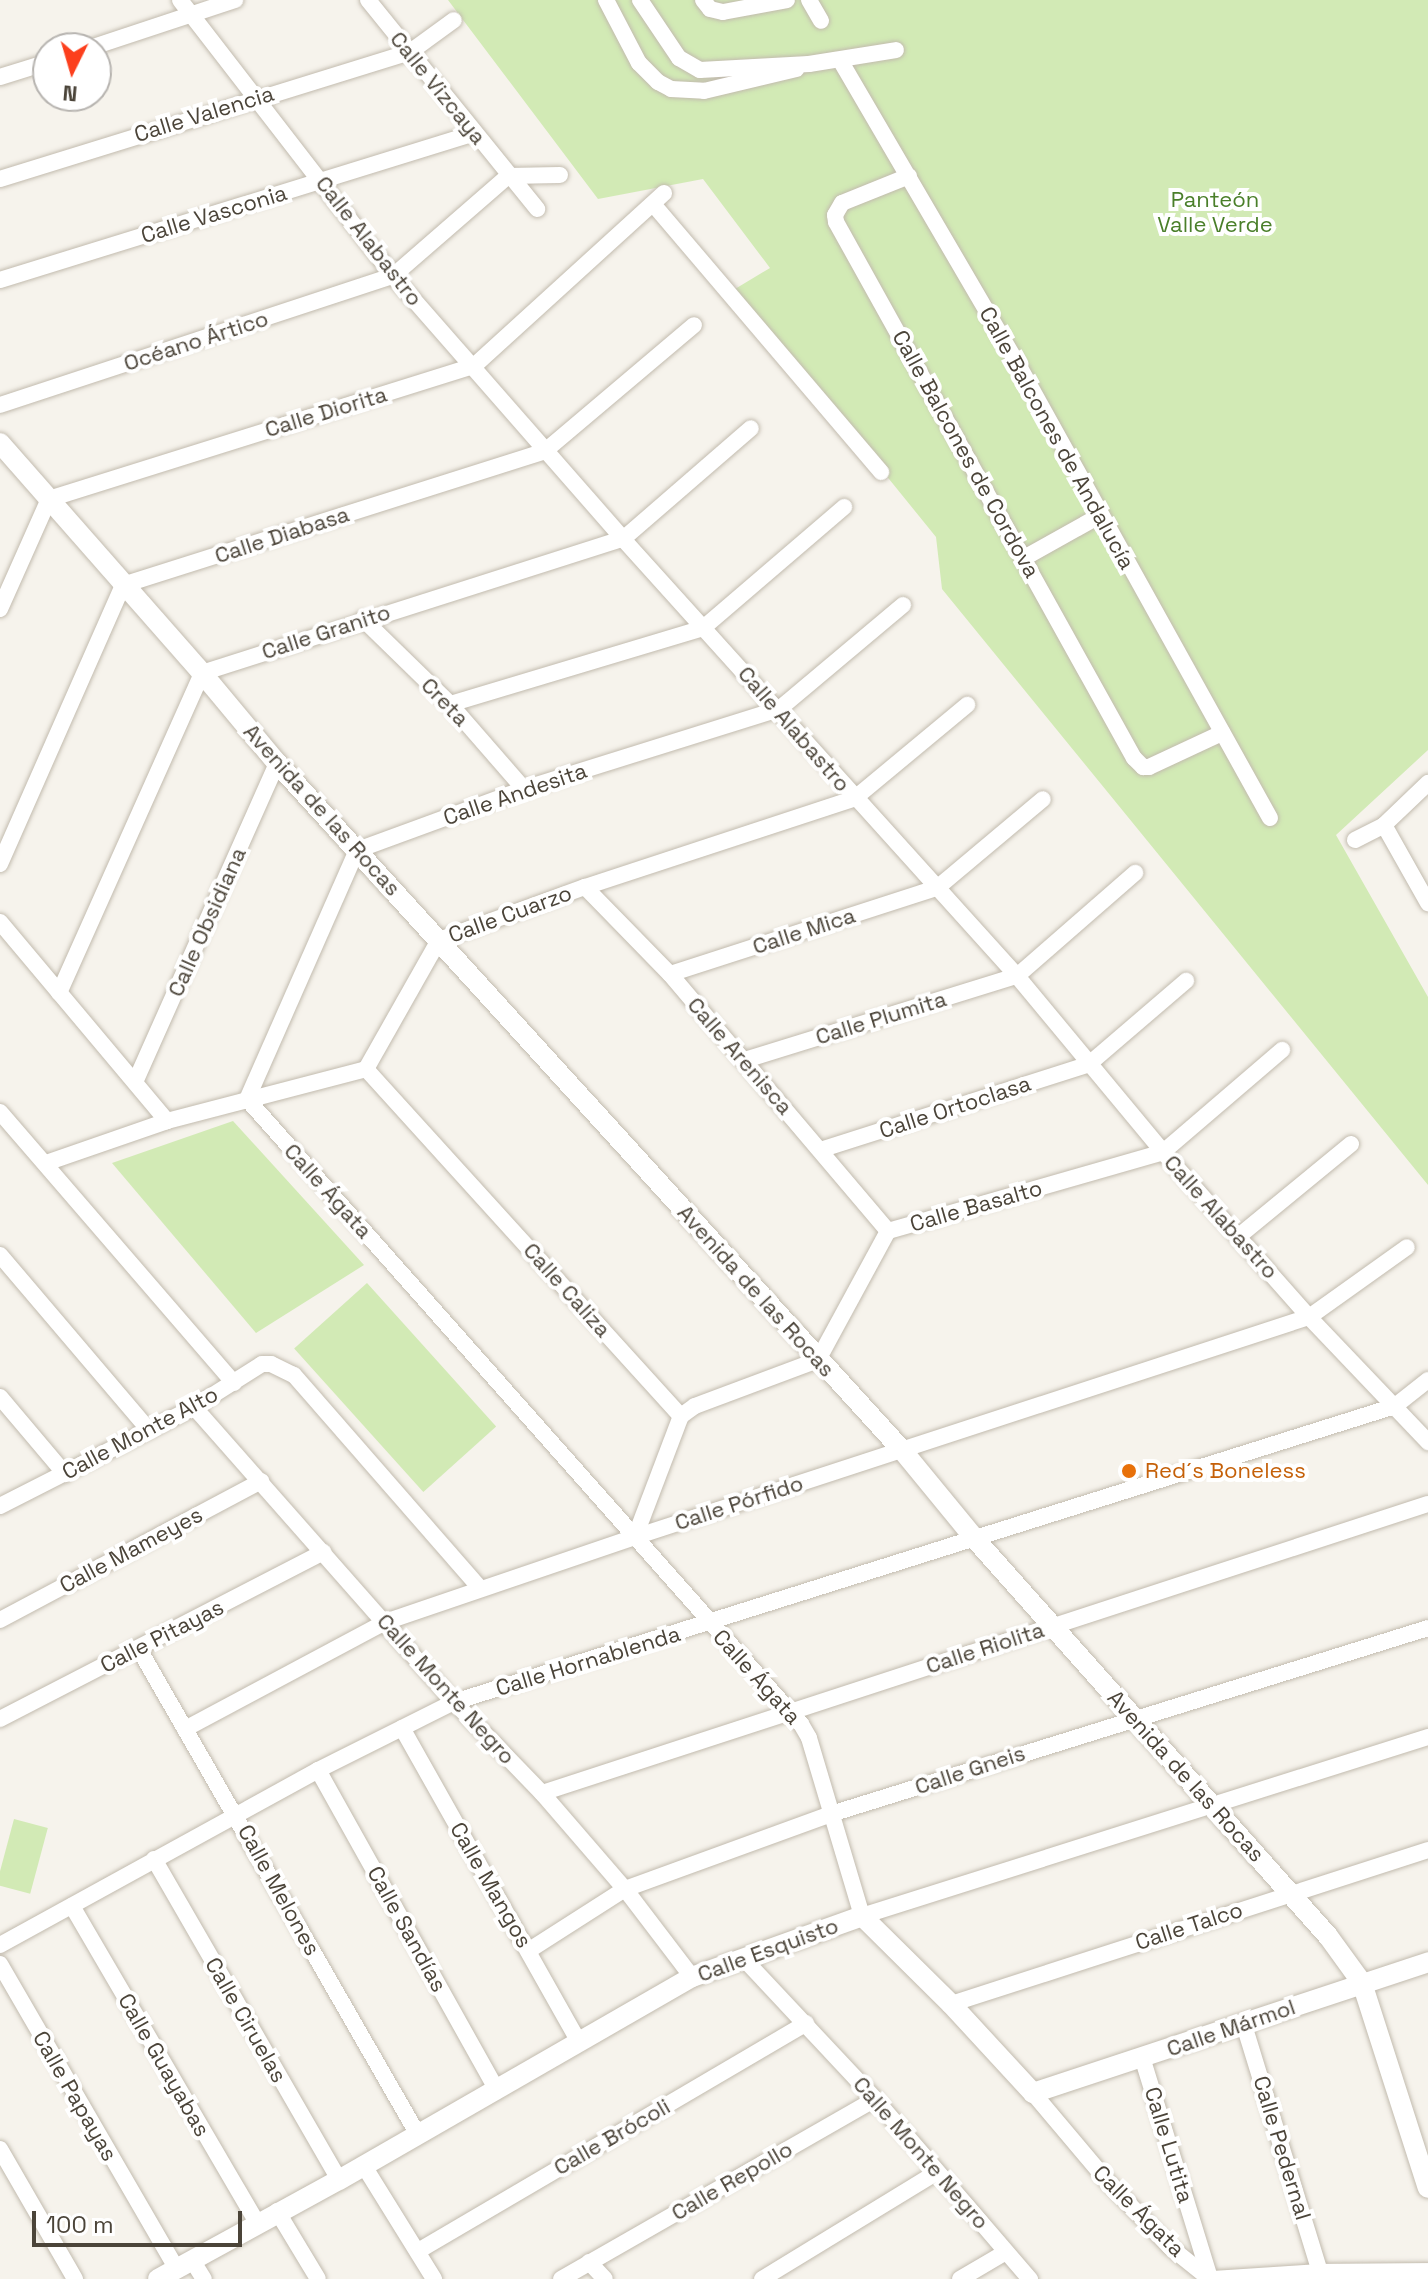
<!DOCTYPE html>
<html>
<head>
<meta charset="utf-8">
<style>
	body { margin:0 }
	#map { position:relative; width:1428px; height:2279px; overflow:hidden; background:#f6f3ec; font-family:"Space Grotesk",sans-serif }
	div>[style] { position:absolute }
	.green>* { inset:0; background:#d2eab5; transform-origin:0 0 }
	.roads { filter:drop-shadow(0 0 2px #c2bbae) drop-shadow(0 0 2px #c2bbae) }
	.minor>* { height:16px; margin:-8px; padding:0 8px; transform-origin:8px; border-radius:8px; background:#fff }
	.tertiary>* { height:20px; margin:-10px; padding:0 10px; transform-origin:10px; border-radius:10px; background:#fff }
	.dots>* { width:22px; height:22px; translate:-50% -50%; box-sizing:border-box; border:4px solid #fff; border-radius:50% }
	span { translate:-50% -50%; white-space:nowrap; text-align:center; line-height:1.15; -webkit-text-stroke:8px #fff; paint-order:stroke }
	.street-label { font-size:22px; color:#4b4439 }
	.park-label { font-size:22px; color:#4a7f2a }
	.food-label { font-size:22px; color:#c56008 }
	.left { translate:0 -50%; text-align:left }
	.north { position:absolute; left:32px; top:32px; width:80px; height:80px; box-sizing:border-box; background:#fff; border:2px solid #b7b4b0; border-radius:50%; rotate:185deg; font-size:22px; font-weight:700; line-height:32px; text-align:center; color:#4b4439 }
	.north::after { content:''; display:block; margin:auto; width:28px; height:36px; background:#fc3f1d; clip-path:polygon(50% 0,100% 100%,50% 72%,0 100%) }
	.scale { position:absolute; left:32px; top:2211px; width:210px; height:36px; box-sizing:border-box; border:4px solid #4b4439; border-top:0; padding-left:10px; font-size:24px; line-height:28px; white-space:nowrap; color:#4b4439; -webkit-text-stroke:6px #fff; paint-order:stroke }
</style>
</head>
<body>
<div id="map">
	<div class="green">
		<i style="clip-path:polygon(448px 0,1428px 0,1428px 750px,1336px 835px,1428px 997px,1428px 1185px,942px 589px,936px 537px,735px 289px,770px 268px,703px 179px,598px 199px)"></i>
		<i style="clip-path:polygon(233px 1121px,364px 1265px,256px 1333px,112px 1163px)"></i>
		<i style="left:367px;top:1283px;width:193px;height:98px;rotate:48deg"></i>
		<i style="left:14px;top:1819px;width:35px;height:68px;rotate:15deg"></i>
	</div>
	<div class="roads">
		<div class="minor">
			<i style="left:180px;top:0;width:349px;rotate:52.3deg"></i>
			<i style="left:393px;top:276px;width:349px;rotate:48.8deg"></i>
			<i style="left:623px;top:539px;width:588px;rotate:47.96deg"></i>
			<i style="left:1017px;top:976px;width:229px;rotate:50.3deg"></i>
			<i style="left:1163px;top:1152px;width:220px;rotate:48.5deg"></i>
			<i style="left:1309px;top:1317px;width:173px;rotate:46.4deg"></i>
			<i style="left:368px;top:0;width:269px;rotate:51deg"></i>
			<i style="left:606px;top:0;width:71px;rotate:62.4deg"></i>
			<i style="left:639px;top:63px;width:27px;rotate:45deg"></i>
			<i style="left:658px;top:82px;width:15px;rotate:28deg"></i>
			<i style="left:671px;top:89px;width:33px;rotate:3deg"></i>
			<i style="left:704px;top:91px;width:95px;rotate:-13.4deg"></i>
			<i style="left:640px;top:0;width:70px;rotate:56.1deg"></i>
			<i style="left:679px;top:58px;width:24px;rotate:30deg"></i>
			<i style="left:700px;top:70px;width:109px;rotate:-3.2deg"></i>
			<i style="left:809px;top:64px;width:88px;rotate:-9.1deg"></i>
			<i style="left:703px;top:0;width:11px;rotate:52deg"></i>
			<i style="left:710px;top:9px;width:13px;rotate:13deg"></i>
			<i style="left:723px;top:12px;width:65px;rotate:-10.6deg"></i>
			<i style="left:809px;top:0;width:24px;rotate:60deg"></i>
			<i style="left:90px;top:48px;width:153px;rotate:-18.3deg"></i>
			<i style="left:840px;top:60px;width:346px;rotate:59.7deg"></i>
			<i style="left:1015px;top:359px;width:525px;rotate:60.95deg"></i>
			<i style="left:0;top:77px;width:50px;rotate:-17.4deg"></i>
			<i style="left:508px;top:176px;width:52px;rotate:-1.1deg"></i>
			<i style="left:909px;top:176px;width:72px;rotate:158.1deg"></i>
			<i style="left:842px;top:203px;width:14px;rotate:120deg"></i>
			<i style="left:835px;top:215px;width:7px;rotate:82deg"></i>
			<i style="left:836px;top:222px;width:613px;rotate:60.93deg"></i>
			<i style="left:1134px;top:758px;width:13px;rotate:45deg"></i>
			<i style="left:1143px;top:767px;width:6px"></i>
			<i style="left:1149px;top:767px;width:81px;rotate:-25deg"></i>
			<i style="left:0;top:179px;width:429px;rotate:-17.2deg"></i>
			<i style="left:410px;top:52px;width:54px;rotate:-36deg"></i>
			<i style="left:653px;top:204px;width:352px;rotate:49.6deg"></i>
			<i style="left:0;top:280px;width:496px;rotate:-17.2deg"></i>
			<i style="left:0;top:405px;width:414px;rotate:-18.2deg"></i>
			<i style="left:393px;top:276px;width:152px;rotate:-41deg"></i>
			<i style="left:1024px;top:558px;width:86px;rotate:-29.2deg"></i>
			<i style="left:903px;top:605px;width:162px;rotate:140deg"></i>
			<i style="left:779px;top:709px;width:267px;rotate:162.6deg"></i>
			<i style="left:524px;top:789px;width:178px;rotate:159.9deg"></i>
			<i style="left:357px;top:850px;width:272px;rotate:113.8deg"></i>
			<i style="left:247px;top:1099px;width:835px;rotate:48.45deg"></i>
			<i style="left:801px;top:1724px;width:16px;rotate:60deg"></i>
			<i style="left:809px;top:1738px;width:186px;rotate:73.4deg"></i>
			<i style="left:862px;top:1916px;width:594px;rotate:-17.55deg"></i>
			<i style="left:0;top:609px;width:120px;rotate:-66deg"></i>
			<i style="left:49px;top:499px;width:445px;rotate:-17.4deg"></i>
			<i style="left:474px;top:366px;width:257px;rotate:-42.3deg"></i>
			<i style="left:363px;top:619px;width:122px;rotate:44.3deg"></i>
			<i style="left:450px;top:704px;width:113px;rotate:49deg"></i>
			<i style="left:450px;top:704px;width:264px;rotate:-16.7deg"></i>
			<i style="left:703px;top:628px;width:186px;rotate:-40.6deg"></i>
			<i style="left:1384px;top:825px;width:90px;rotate:60.6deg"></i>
			<i style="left:1355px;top:840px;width:33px;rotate:-27deg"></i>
			<i style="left:1384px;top:825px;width:61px;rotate:-43.7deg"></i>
			<i style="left:0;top:864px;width:305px;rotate:-66.2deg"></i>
			<i style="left:123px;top:585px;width:443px;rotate:-17.6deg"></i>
			<i style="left:545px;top:451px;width:195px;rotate:-40.2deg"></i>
			<i style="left:585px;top:887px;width:122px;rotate:45.7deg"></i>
			<i style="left:670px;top:974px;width:337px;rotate:49.7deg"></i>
			<i style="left:0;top:922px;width:260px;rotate:50deg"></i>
			<i style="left:670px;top:974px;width:281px;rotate:-17.9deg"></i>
			<i style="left:937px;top:888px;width:138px;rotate:-40deg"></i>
			<i style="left:59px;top:993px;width:350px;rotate:-65.9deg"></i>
			<i style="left:202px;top:673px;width:442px;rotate:-17.7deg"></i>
			<i style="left:623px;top:539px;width:169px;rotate:-40.9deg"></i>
			<i style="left:745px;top:1060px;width:285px;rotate:-17.2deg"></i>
			<i style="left:1017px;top:976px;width:157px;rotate:-41.1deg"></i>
			<i style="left:366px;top:1069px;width:469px;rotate:47.8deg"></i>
			<i style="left:136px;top:1080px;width:347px;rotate:-66deg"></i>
			<i style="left:0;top:1112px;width:358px;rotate:49.2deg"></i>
			<i style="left:820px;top:1150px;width:282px;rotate:-17.7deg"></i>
			<i style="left:1089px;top:1064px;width:128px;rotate:-40.6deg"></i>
			<i style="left:46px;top:1163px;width:128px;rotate:-19.1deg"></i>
			<i style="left:167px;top:1121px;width:206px;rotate:-14.6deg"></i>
			<i style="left:366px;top:1069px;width:148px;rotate:-60.5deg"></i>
			<i style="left:439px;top:940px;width:155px;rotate:-20deg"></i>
			<i style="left:585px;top:887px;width:284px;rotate:-18.2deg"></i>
			<i style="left:855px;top:798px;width:146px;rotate:-39.7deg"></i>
			<i style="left:1239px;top:1236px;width:145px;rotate:-39.4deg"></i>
			<i style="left:0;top:1255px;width:230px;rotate:49.6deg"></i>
			<i style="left:0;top:1397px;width:101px;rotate:49.8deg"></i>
			<i style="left:194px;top:1407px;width:393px;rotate:48.6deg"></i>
			<i style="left:454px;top:1702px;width:127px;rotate:46deg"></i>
			<i style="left:542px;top:1793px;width:127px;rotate:49.2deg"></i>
			<i style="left:625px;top:1889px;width:111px;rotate:52.7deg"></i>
			<i style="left:681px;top:1416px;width:17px;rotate:-36deg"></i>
			<i style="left:695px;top:1406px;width:131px;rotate:-20.5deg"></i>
			<i style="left:818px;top:1360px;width:147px;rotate:-61.5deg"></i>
			<i style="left:888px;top:1231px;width:286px;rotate:-16deg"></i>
			<i style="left:1163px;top:1152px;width:157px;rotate:-40.6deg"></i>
			<i style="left:0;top:1506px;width:218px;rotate:-27deg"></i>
			<i style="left:194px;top:1407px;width:80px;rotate:-32.3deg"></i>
			<i style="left:262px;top:1364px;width:9px"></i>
			<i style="left:271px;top:1364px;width:25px;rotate:26deg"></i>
			<i style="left:294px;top:1375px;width:283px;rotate:48.9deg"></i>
			<i style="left:635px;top:1537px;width:129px;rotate:-69.2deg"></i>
			<i style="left:0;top:1620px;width:296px;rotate:-28deg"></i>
			<i style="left:139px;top:1649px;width:558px;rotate:60.13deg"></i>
			<i style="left:0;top:1719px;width:364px;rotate:-27.3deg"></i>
			<i style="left:402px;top:1728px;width:360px;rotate:60.6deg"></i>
			<i style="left:185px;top:1729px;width:227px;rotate:-28.1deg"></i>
			<i style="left:385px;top:1622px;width:264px;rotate:-18.8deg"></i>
			<i style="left:635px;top:1537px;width:709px;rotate:-18.08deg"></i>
			<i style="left:1309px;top:1317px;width:120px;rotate:-35.5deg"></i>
			<i style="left:318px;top:1770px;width:364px;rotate:60.8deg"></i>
			<i style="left:542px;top:1793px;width:932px;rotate:-18.07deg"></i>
			<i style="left:154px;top:1859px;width:370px;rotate:60deg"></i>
			<i style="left:72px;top:1906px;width:367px;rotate:59.7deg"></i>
			<i style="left:0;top:1945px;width:363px;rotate:-28.8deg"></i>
			<i style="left:318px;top:1770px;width:152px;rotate:-26.6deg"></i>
			<i style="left:454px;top:1702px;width:986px;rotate:-17.46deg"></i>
			<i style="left:1395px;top:1406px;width:42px;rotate:-38.2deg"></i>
			<i style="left:528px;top:1951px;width:115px;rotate:-32.6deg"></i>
			<i style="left:625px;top:1889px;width:219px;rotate:-20deg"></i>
			<i style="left:831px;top:1814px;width:625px;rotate:-17.3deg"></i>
			<i style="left:744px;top:1959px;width:192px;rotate:46.9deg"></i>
			<i style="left:875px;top:2099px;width:238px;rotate:49.3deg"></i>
			<i style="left:0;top:1964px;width:353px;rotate:59.9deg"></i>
			<i style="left:951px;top:2004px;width:501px;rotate:-17.89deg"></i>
			<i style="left:1244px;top:2025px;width:258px;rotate:72.9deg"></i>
			<i style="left:1142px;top:2057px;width:231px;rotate:72.9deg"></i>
			<i style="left:1033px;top:2093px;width:115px;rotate:49.9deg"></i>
			<i style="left:1107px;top:2181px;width:91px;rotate:46.3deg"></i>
			<i style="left:1170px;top:2247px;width:51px;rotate:38.7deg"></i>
			<i style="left:0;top:2149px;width:150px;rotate:60deg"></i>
			<i style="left:364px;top:2166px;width:133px;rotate:58.2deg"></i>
			<i style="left:277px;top:2211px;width:79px;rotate:58.9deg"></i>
			<i style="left:418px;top:2251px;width:450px;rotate:-30.4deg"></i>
			<i style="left:192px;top:2260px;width:22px;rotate:58deg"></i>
			<i style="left:589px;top:2262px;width:23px;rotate:47deg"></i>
			<i style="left:561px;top:2279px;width:362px;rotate:-29.8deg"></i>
			<i style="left:762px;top:2279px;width:205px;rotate:-31.4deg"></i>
			<i style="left:960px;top:2279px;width:53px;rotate:-30.4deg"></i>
			<i style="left:1213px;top:2279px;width:107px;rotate:-3.7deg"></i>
			<i style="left:1320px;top:2272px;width:108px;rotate:-0.5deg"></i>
		</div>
		<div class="tertiary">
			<i style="left:0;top:443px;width:306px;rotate:48.7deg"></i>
			<i style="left:202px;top:673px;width:117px;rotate:50.2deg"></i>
			<i style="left:277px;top:763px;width:929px;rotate:47.71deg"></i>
			<i style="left:902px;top:1450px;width:115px;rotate:50.6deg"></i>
			<i style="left:975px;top:1539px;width:531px;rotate:48.36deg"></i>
			<i style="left:1328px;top:1936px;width:58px;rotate:54.1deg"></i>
			<i style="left:1362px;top:1983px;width:215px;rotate:72.2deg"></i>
			<i style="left:158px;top:2279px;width:206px;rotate:-28.7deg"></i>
			<i style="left:339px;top:2180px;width:407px;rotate:-29.9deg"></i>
			<i style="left:692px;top:1977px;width:181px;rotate:-19.7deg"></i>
			<i style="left:862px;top:1916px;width:125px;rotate:44.7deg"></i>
			<i style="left:951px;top:2004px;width:121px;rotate:47.3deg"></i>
			<i style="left:1033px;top:2093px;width:416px;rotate:-18.3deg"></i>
		</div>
	</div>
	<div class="dots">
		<i style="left:1129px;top:1471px;background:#e8710a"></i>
	</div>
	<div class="street-label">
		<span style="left:438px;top:88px;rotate:51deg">Calle Vizcaya</span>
		<span style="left:204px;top:114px;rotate:-17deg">Calle Valencia</span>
		<span style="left:214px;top:214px;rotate:-17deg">Calle Vasconia</span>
		<span style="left:369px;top:241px;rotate:52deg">Calle Alabastro</span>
		<span style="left:196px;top:341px;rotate:-18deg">Océano Ártico</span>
		<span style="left:326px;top:412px;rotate:-17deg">Calle Diorita</span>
		<span style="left:1057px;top:438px;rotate:61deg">Calle Balcones de Andalucía</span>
		<span style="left:966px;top:454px;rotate:61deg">Calle Balcones de Cordova</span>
		<span style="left:282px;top:535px;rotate:-18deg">Calle Diabasa</span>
		<span style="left:326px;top:632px;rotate:-18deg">Calle Granito</span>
		<span style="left:445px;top:702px;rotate:46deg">Creta</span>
		<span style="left:794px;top:729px;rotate:49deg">Calle Alabastro</span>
		<span style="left:515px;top:794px;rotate:-19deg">Calle Andesita</span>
		<span style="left:322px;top:810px;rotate:48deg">Avenida de las Rocas</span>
		<span style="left:510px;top:914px;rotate:-20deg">Calle Cuarzo</span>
		<span style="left:207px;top:922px;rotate:-66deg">Calle Obsidiana</span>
		<span style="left:804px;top:931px;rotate:-18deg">Calle Mica</span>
		<span style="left:881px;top:1018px;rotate:-17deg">Calle Plumita</span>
		<span style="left:740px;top:1056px;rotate:49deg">Calle Arenisca</span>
		<span style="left:955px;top:1107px;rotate:-18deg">Calle Ortoclasa</span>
		<span style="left:328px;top:1191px;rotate:48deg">Calle Ágata</span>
		<span style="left:976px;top:1206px;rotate:-16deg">Calle Basalto</span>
		<span style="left:1221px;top:1217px;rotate:48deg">Calle Alabastro</span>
		<span style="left:567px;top:1290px;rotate:48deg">Calle Caliza</span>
		<span style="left:756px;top:1291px;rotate:48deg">Avenida de las Rocas</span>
		<span style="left:140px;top:1433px;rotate:-28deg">Calle Monte Alto</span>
		<span style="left:739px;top:1503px;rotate:-18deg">Calle Pórfido</span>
		<span style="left:131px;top:1550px;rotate:-28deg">Calle Mameyes</span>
		<span style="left:162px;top:1636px;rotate:-27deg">Calle Pitayas</span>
		<span style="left:985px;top:1648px;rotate:-18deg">Calle Riolita</span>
		<span style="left:588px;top:1661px;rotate:-17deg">Calle Hornablenda</span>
		<span style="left:757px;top:1677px;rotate:48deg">Calle Ágata</span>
		<span style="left:446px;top:1689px;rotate:48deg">Calle Monte Negro</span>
		<span style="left:970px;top:1770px;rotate:-18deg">Calle Gneis</span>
		<span style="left:1186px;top:1776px;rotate:48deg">Avenida de las Rocas</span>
		<span style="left:491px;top:1885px;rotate:60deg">Calle Mangos</span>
		<span style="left:279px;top:1890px;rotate:61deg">Calle Melones</span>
		<span style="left:1189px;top:1926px;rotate:-18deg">Calle Talco</span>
		<span style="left:407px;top:1929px;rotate:61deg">Calle Sandías</span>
		<span style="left:768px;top:1950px;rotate:-20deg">Calle Esquisto</span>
		<span style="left:246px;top:2020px;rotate:60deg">Calle Ciruelas</span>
		<span style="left:1231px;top:2028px;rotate:-19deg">Calle Mármol</span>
		<span style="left:164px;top:2065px;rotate:60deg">Calle Guayabas</span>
		<span style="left:75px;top:2096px;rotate:60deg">Calle Papayas</span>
		<span style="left:612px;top:2137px;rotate:-30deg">Calle Brócoli</span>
		<span style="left:1169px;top:2145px;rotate:73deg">Calle Lutita</span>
		<span style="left:1282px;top:2148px;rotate:73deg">Calle Pedernal</span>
		<span style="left:921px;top:2153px;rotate:49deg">Calle Monte Negro</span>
		<span style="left:732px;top:2181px;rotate:-30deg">Calle Repollo</span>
		<span style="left:1139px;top:2211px;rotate:45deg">Calle Ágata</span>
	</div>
	<div class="park-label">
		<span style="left:1215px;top:212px">Panteón<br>Valle Verde</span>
	</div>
	<div class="food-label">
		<span class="left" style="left:1145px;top:1471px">Red´s Boneless</span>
	</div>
	<div class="north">N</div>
	<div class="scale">100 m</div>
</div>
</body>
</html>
